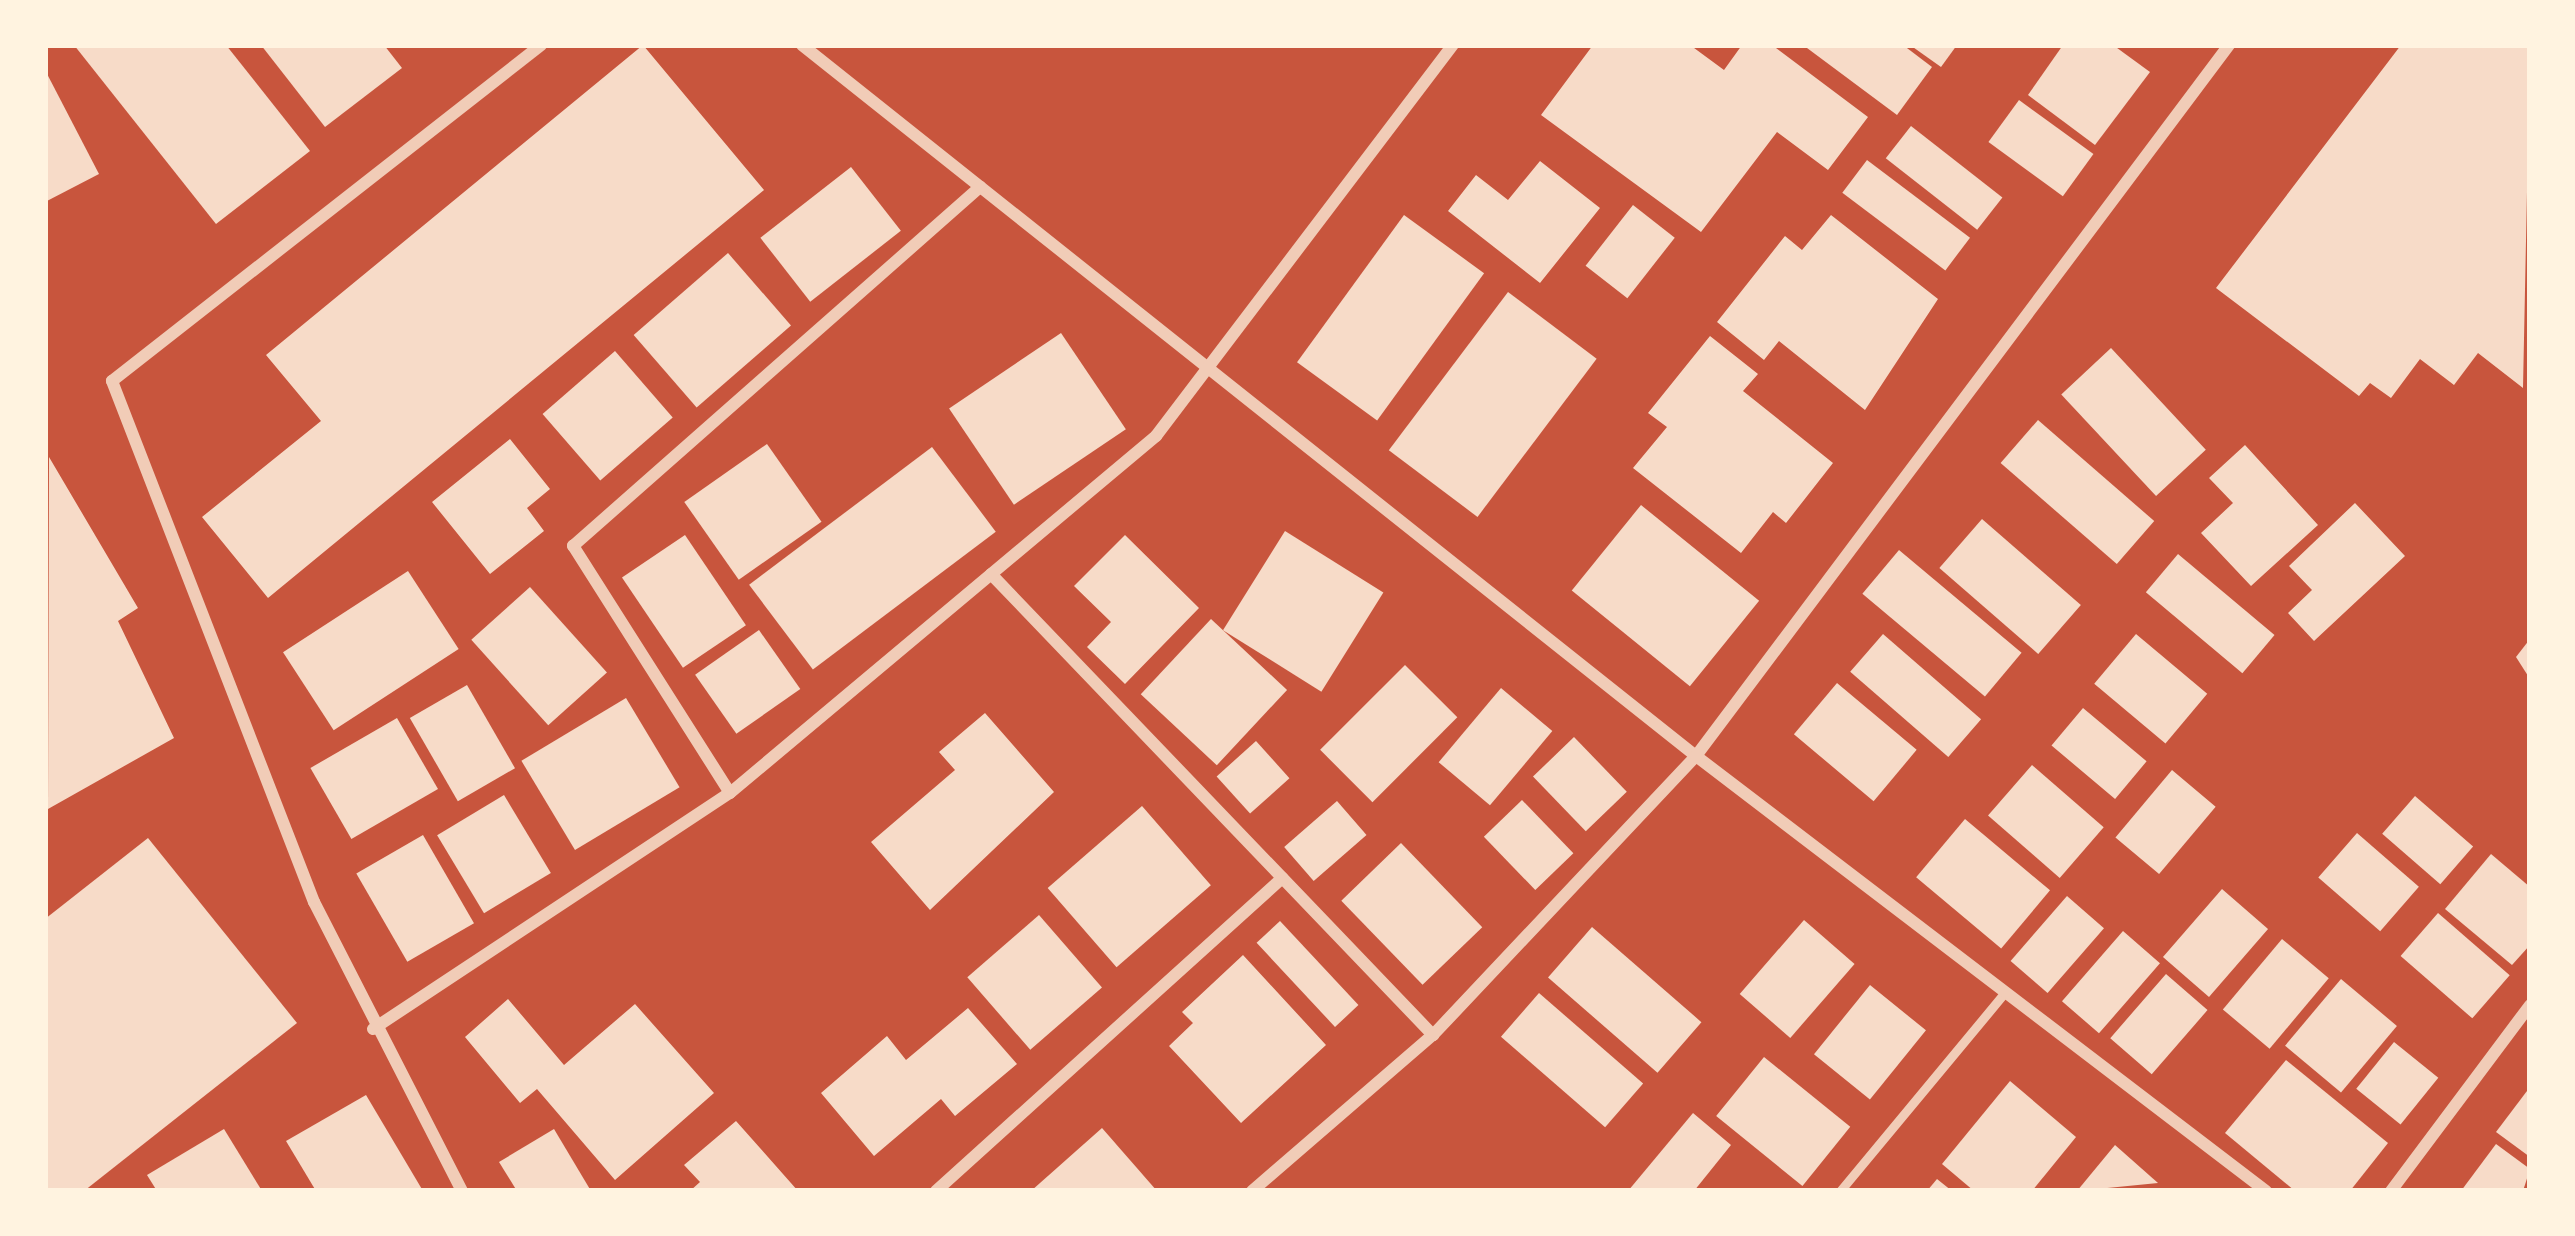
<!DOCTYPE html>
<html>
<head>
<meta charset="utf-8">
<style>
	body { margin:0 }
	#map { position:relative; width:2575px; height:1236px; overflow:hidden; background:#c8553d; font-family:"Fira Sans Condensed",sans-serif }
	div>[style] { position:absolute }
	.building>* { inset:0; background:#f7dbc8; transform-origin:0 0 }
	.service>* { height:9px; margin:-4.5px; padding:0 4.5px; transform-origin:4.5px; border-radius:4.5px; background:#f1ccb7 }
	.minor>* { height:12px; margin:-6px; padding:0 6px; transform-origin:6px; border-radius:6px; background:#f1ccb7 }
	span { translate:-50% -50%; white-space:nowrap; text-align:center; line-height:1.15; -webkit-text-stroke:10px #fff3e0; paint-order:stroke }
	.frame { position:absolute; inset:0; border:48px solid #fff3e0; pointer-events:none }
</style>
</head>
<body>
<div id="map">
	<div class="building">
		<i style="clip-path:polygon(74px 45px,226px 45px,310px 151px,216px 224px)"></i>
		<i style="clip-path:polygon(261px 45px,384px 45px,402px 68px,325px 127px)"></i>
		<i style="clip-path:polygon(643px 45px,764px 190px,268px 598px,202px 517px,321px 421px,266px 355px)"></i>
		<i style="clip-path:polygon(1593px 45px,1690px 45px,1724px 70px,1742px 45px,1772px 45px,1868px 117px,1828px 170px,1777px 132px,1701px 232px,1541px 115px)"></i>
		<i style="clip-path:polygon(1803px 45px,1903px 45px,1932px 67px,1897px 115px)"></i>
		<i style="clip-path:polygon(1910px 45px,1957px 45px,1941px 67px)"></i>
		<i style="clip-path:polygon(2063px 45px,2113px 45px,2150px 72px,2095px 145px,2028px 95px)"></i>
		<i style="clip-path:polygon(2401px 45px,2530px 45px,2523px 388px,2478px 353px,2454px 385px,2420px 359px,2391px 398px,2370px 383px,2359px 396px,2216px 288px)"></i>
		<i style="clip-path:polygon(45px 70px,99px 174px,45px 202px)"></i>
		<i style="left:2019px;top:100px;width:92px;height:52px;rotate:36deg"></i>
		<i style="left:1911px;top:126px;width:116px;height:41px;rotate:38deg"></i>
		<i style="left:1867px;top:160px;width:129px;height:41px;rotate:37deg"></i>
		<i style="clip-path:polygon(1540px 161px,1600px 208px,1540px 283px,1448px 211px,1476px 175px,1508px 200px)"></i>
		<i style="left:851px;top:167px;width:81px;height:115px;rotate:52deg"></i>
		<i style="left:1633px;top:205px;width:53px;height:77px;rotate:38deg"></i>
		<i style="left:1404px;top:215px;width:99px;height:182px;rotate:36deg"></i>
		<i style="clip-path:polygon(1831px 215px,1938px 299px,1865px 410px,1779px 341px,1764px 360px,1717px 322px,1785px 236px,1802px 250px)"></i>
		<i style="left:728px;top:253px;width:96px;height:125px;rotate:49deg"></i>
		<i style="left:1508px;top:292px;width:111px;height:198px;rotate:37deg"></i>
		<i style="left:1061px;top:333px;width:116px;height:135px;rotate:56deg"></i>
		<i style="clip-path:polygon(1710px 336px,1758px 374px,1743px 391px,1833px 463px,1786px 523px,1773px 512px,1741px 553px,1633px 468px,1667px 427px,1648px 413px)"></i>
		<i style="left:2111px;top:348px;width:139px;height:68px;rotate:47deg"></i>
		<i style="left:615px;top:351px;width:88px;height:96px;rotate:49deg"></i>
		<i style="left:2038px;top:420px;width:154px;height:57px;rotate:41deg"></i>
		<i style="clip-path:polygon(510px 439px,550px 489px,527px 508px,544px 531px,490px 574px,432px 502px)"></i>
		<i style="left:767px;top:444px;width:95px;height:101px;rotate:55deg"></i>
		<i style="clip-path:polygon(2245px 445px,2318px 525px,2251px 586px,2201px 533px,2233px 503px,2209px 478px)"></i>
		<i style="left:932px;top:447px;width:106px;height:229px;rotate:53deg"></i>
		<i style="clip-path:polygon(49px 457px,138px 608px,118px 621px,174px 738px,48px 809px)"></i>
		<i style="clip-path:polygon(2355px 503px,2405px 556px,2314px 641px,2288px 613px,2312px 590px,2289px 566px)"></i>
		<i style="left:1641px;top:505px;width:152px;height:110px;rotate:39deg"></i>
		<i style="left:1982px;top:519px;width:131px;height:65px;rotate:41deg"></i>
		<i style="left:1285px;top:531px;width:116px;height:117px;rotate:32deg"></i>
		<i style="left:685px;top:535px;width:109px;height:76px;rotate:56deg"></i>
		<i style="clip-path:polygon(1125px 535px,1199px 608px,1125px 684px,1087px 647px,1111px 622px,1074px 586px)"></i>
		<i style="left:1899px;top:550px;width:160px;height:57px;rotate:40deg"></i>
		<i style="left:2178px;top:554px;width:126px;height:50px;rotate:40deg"></i>
		<i style="left:408px;top:571px;width:93px;height:149px;rotate:57deg"></i>
		<i style="left:530px;top:587px;width:115px;height:79px;rotate:48deg"></i>
		<i style="left:1211px;top:619px;width:104px;height:103px;rotate:43deg"></i>
		<i style="left:759px;top:630px;width:72px;height:78px;rotate:55deg"></i>
		<i style="left:1883px;top:634px;width:130px;height:50px;rotate:41deg"></i>
		<i style="left:2136px;top:634px;width:93px;height:65px;rotate:40deg"></i>
		<i style="clip-path:polygon(2530px 639px,2530px 679px,2516px 657px)"></i>
		<i style="left:1405px;top:665px;width:74px;height:120px;rotate:45deg"></i>
		<i style="left:1837px;top:683px;width:104px;height:67px;rotate:40deg"></i>
		<i style="left:467px;top:685px;width:96px;height:66px;rotate:60deg"></i>
		<i style="left:1501px;top:688px;width:67px;height:97px;rotate:40deg"></i>
		<i style="left:626px;top:698px;width:104px;height:122px;rotate:59deg"></i>
		<i style="left:2083px;top:708px;width:83px;height:49px;rotate:40deg"></i>
		<i style="clip-path:polygon(985px 713px,1054px 792px,930px 910px,871px 842px,955px 770px,939px 752px)"></i>
		<i style="left:397px;top:718px;width:82px;height:100px;rotate:60deg"></i>
		<i style="left:1574px;top:737px;width:76px;height:57px;rotate:46deg"></i>
		<i style="left:1256px;top:741px;width:50px;height:53px;rotate:48deg"></i>
		<i style="left:2032px;top:765px;width:95px;height:67px;rotate:41deg"></i>
		<i style="left:2172px;top:770px;width:57px;height:88px;rotate:40deg"></i>
		<i style="left:504px;top:795px;width:91px;height:78px;rotate:59deg"></i>
		<i style="left:2415px;top:796px;width:77px;height:50px;rotate:41deg"></i>
		<i style="left:1522px;top:800px;width:74px;height:53px;rotate:46deg"></i>
		<i style="left:1337px;top:801px;width:45px;height:70px;rotate:49deg"></i>
		<i style="left:1142px;top:806px;width:105px;height:125px;rotate:49deg"></i>
		<i style="left:1965px;top:819px;width:111px;height:76px;rotate:40deg"></i>
		<i style="left:2357px;top:833px;width:82px;height:59px;rotate:41deg"></i>
		<i style="left:423px;top:835px;width:102px;height:77px;rotate:60deg"></i>
		<i style="clip-path:polygon(148px 838px,297px 1023px,84px 1191px,45px 1191px,45px 919px)"></i>
		<i style="left:1401px;top:843px;width:117px;height:83px;rotate:46deg"></i>
		<i style="clip-path:polygon(2491px 854px,2530px 887px,2530px 945px,2512px 965px,2445px 909px)"></i>
		<i style="left:2222px;top:889px;width:61px;height:90px;rotate:41deg"></i>
		<i style="left:2067px;top:896px;width:49px;height:86px;rotate:41deg"></i>
		<i style="left:2438px;top:913px;width:95px;height:57px;rotate:41deg"></i>
		<i style="left:1039px;top:915px;width:96px;height:95px;rotate:49deg"></i>
		<i style="left:1804px;top:920px;width:67px;height:98px;rotate:41deg"></i>
		<i style="left:1280px;top:921px;width:115px;height:32px;rotate:47deg"></i>
		<i style="left:1592px;top:927px;width:145px;height:67px;rotate:41deg"></i>
		<i style="left:2123px;top:931px;width:49px;height:93px;rotate:41deg"></i>
		<i style="left:2282px;top:939px;width:61px;height:92px;rotate:40deg"></i>
		<i style="clip-path:polygon(1243px 955px,1326px 1045px,1241px 1123px,1169px 1046px,1193px 1023px,1182px 1012px)"></i>
		<i style="left:2166px;top:974px;width:55px;height:85px;rotate:41deg"></i>
		<i style="left:2341px;top:979px;width:73px;height:87px;rotate:40deg"></i>
		<i style="left:1870px;top:985px;width:72px;height:89px;rotate:39deg"></i>
		<i style="left:1539px;top:993px;width:138px;height:58px;rotate:41deg"></i>
		<i style="clip-path:polygon(508px 999px,564px 1065px,635px 1004px,714px 1093px,615px 1180px,537px 1089px,520px 1103px,465px 1037px)"></i>
		<i style="clip-path:polygon(968px 1008px,1017px 1064px,955px 1116px,941px 1099px,874px 1156px,821px 1093px,887px 1036px,906px 1060px)"></i>
		<i style="left:2394px;top:1042px;width:57px;height:60px;rotate:39deg"></i>
		<i style="left:1764px;top:1057px;width:111px;height:76px;rotate:39deg"></i>
		<i style="clip-path:polygon(2286px 1060px,2388px 1143px,2350px 1191px,2295px 1191px,2225px 1133px)"></i>
		<i style="clip-path:polygon(2010px 1081px,2076px 1137px,2032px 1191px,1974px 1191px,1942px 1164px)"></i>
		<i style="clip-path:polygon(2530px 1087px,2530px 1157px,2496px 1132px)"></i>
		<i style="clip-path:polygon(366px 1095px,423px 1191px,316px 1191px,286px 1141px)"></i>
		<i style="clip-path:polygon(1693px 1113px,1731px 1145px,1694px 1191px,1628px 1191px)"></i>
		<i style="clip-path:polygon(736px 1121px,798px 1191px,690px 1191px,700px 1182px,684px 1165px)"></i>
		<i style="clip-path:polygon(1102px 1128px,1157px 1191px,1031px 1191px)"></i>
		<i style="clip-path:polygon(224px 1129px,262px 1191px,157px 1191px,147px 1175px)"></i>
		<i style="clip-path:polygon(554px 1129px,591px 1191px,517px 1191px,499px 1162px)"></i>
		<i style="clip-path:polygon(2496px 1144px,2530px 1169px,2523px 1191px,2461px 1191px)"></i>
		<i style="clip-path:polygon(2115px 1145px,2158px 1183px,2077px 1191px)"></i>
		<i style="clip-path:polygon(1937px 1179px,1952px 1191px,1927px 1191px)"></i>
	</div>
	<div class="service">
		<i style="left:1840px;top:1191px;width:259px;rotate:-50.3deg"></i>
	</div>
	<div class="minor">
		<i style="left:802px;top:45px;width:1142px;rotate:38.5deg"></i>
		<i style="left:1696px;top:756px;width:717px;rotate:37.35deg"></i>
		<i style="left:991px;top:574px;width:639px;rotate:46.21deg"></i>
		<i style="left:730px;top:793px;width:293px;rotate:-122.4deg"></i>
		<i style="left:573px;top:546px;width:543px;rotate:-41.41deg"></i>
		<i style="left:373px;top:1029px;width:428px;rotate:-33.5deg"></i>
		<i style="left:730px;top:793px;width:556px;rotate:-39.96deg"></i>
		<i style="left:1156px;top:436px;width:491px;rotate:-52.8deg"></i>
		<i style="left:462px;top:1191px;width:325px;rotate:-117.1deg"></i>
		<i style="left:314px;top:902px;width:559px;rotate:-111.19deg"></i>
		<i style="left:112px;top:381px;width:545px;rotate:-38.07deg"></i>
		<i style="left:936px;top:1191px;width:467px;rotate:-42.1deg"></i>
		<i style="left:1252px;top:1191px;width:239px;rotate:-40.8deg"></i>
		<i style="left:1433px;top:1035px;width:383px;rotate:-46.7deg"></i>
		<i style="left:1696px;top:756px;width:889px;rotate:-53.14deg"></i>
		<i style="left:2391px;top:1191px;width:232px;rotate:-53.2deg"></i>
	</div>
	<div class="frame"></div>
</div>
</body>
</html>
